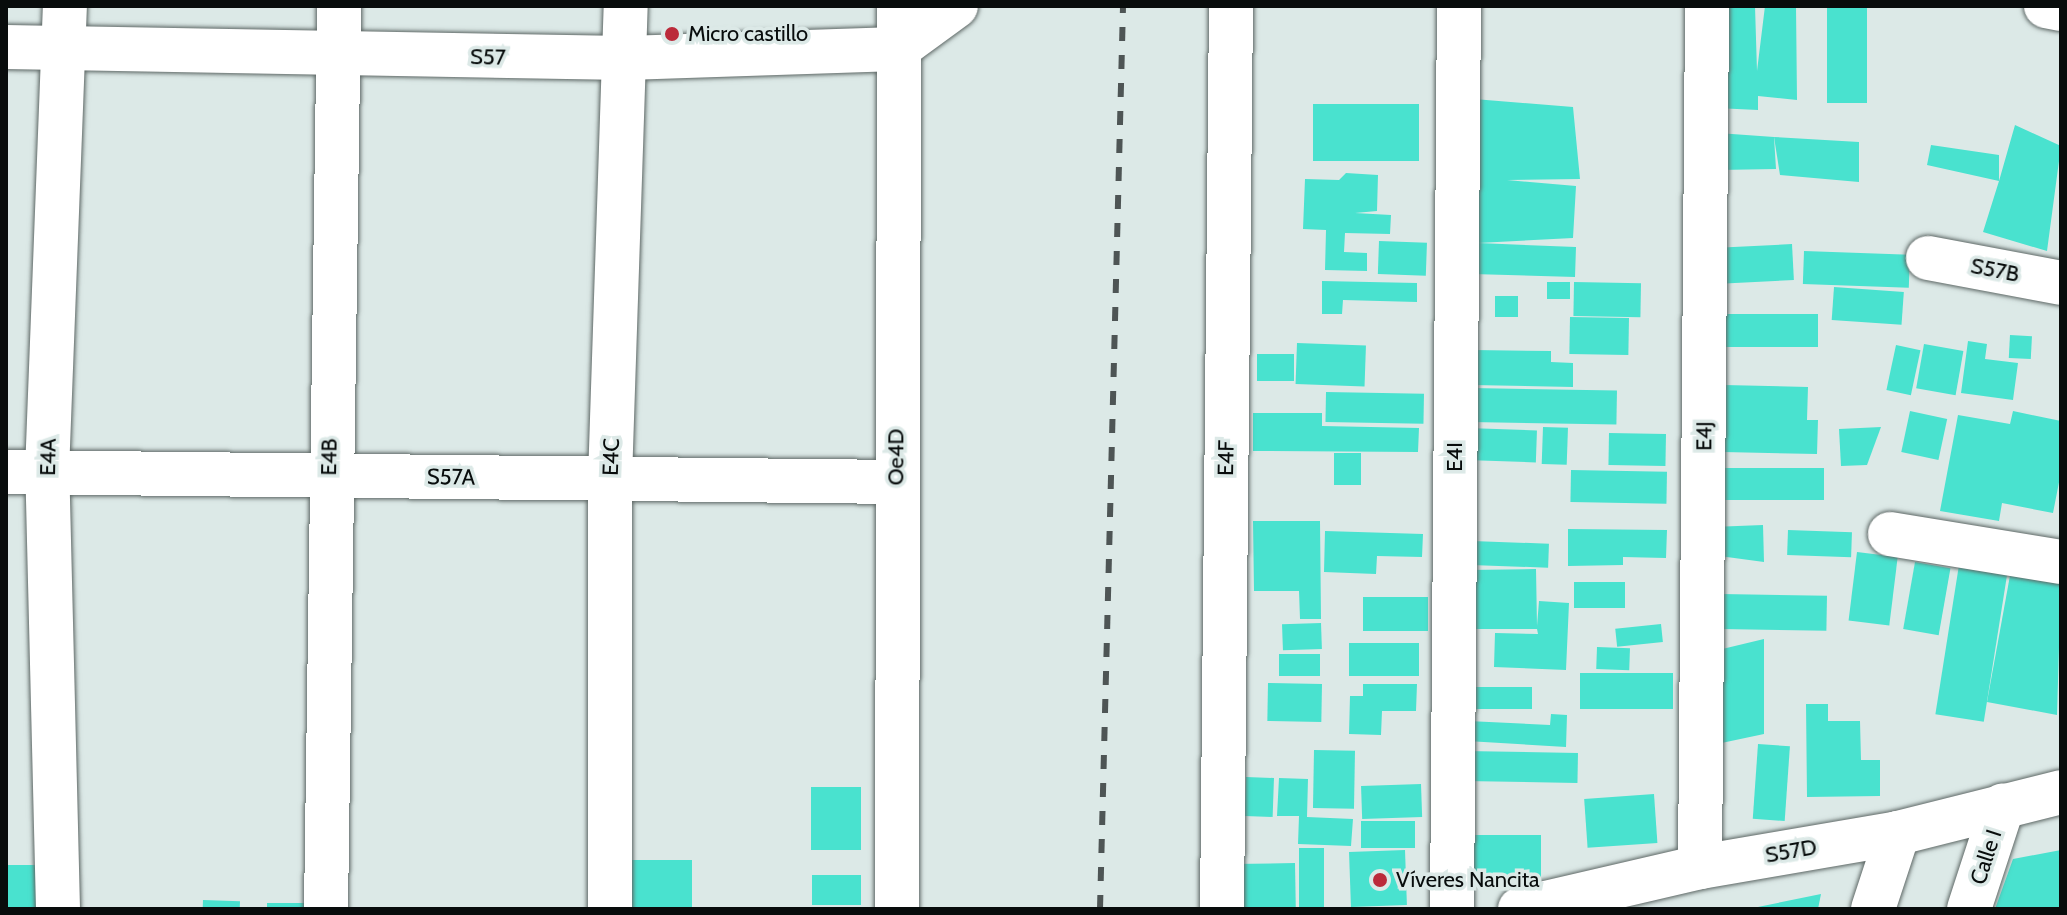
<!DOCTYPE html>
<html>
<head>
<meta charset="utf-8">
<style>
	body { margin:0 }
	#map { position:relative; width:2067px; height:915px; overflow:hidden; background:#dce9e7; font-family:Cabin,sans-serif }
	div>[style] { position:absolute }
	.building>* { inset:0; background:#49e2cf; transform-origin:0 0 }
	.roads { filter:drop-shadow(0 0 2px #5e6866) drop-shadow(0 0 2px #5e6866) }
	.street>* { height:44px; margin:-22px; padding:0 22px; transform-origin:22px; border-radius:22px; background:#fff }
	.rail>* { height:6px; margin-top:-3px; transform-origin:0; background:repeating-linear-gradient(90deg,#4e5555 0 14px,transparent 0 28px) }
	.dots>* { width:22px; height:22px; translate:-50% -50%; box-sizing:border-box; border:4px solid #dce9e7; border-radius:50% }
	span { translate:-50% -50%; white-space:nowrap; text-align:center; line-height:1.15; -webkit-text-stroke:7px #dce9e7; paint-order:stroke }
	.poi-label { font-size:22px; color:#080c0c }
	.left { translate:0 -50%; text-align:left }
	.street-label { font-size:22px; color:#080c0c }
	.frame { position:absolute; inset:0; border:8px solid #080c0c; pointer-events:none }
</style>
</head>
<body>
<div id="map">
	<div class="building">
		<i style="clip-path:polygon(1722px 6px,1755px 6px,1757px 71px,1765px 6px,1796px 6px,1797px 100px,1758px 96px,1758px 110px,1716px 108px)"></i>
		<i style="left:1827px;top:6px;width:40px;height:97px"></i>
		<i style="clip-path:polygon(1474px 99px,1573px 107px,1580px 179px,1507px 180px,1576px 186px,1573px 238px,1478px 243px,1576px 247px,1575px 277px,1472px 274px)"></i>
		<i style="left:1313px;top:104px;width:106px;height:57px"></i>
		<i style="clip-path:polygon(2015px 125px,2061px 146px,2047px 251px,1983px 232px,1999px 181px,1927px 165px,1931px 145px,1999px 155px,1999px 181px)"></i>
		<i style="clip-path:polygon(1718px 133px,1774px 137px,1776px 169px,1718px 170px)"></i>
		<i style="clip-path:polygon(1774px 137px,1859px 142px,1859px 182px,1780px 175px)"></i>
		<i style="clip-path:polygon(1346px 173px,1378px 175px,1377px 211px,1355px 213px,1391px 215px,1390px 234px,1345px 233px,1344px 252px,1367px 253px,1367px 271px,1325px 270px,1326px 230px,1303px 229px,1305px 179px,1339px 180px)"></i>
		<i style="left:1379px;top:241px;width:48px;height:33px;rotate:2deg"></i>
		<i style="left:1792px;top:244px;width:36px;height:69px;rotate:87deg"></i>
		<i style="left:1804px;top:251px;width:106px;height:33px;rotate:2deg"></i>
		<i style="clip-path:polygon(1322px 281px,1417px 283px,1417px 302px,1343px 300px,1342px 314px,1322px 314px)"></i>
		<i style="left:1547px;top:282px;width:23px;height:17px"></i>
		<i style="left:1574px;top:282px;width:67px;height:34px;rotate:1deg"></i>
		<i style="left:1834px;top:287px;width:70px;height:33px;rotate:4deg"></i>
		<i style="left:1518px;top:296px;width:21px;height:23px;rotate:90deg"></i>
		<i style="left:1726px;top:314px;width:92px;height:33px"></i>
		<i style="left:1570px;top:317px;width:59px;height:37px;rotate:1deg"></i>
		<i style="left:2010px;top:335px;width:22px;height:23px;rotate:3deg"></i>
		<i style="clip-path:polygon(1968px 341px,1987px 344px,1985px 359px,2018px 363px,2013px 400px,1961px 393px)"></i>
		<i style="left:1297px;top:343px;width:69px;height:41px;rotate:2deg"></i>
		<i style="left:1924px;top:344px;width:40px;height:45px;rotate:10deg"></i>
		<i style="left:1896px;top:345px;width:25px;height:46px;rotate:12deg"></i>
		<i style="clip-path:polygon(1472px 350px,1551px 351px,1551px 362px,1573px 363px,1573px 387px,1472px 385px)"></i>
		<i style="left:1257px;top:354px;width:37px;height:27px"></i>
		<i style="clip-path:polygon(1724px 385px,1808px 387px,1807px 420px,1818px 420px,1817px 454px,1723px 452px)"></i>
		<i style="left:1471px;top:388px;width:146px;height:34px;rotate:1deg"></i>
		<i style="left:1326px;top:392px;width:98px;height:30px;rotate:1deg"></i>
		<i style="left:1910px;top:411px;width:38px;height:42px;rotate:12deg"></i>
		<i style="clip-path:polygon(2013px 411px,2061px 421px,2061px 472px,2053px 513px,2002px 503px,1999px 521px,1940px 511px,1958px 415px,2010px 424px)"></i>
		<i style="clip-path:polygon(1253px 413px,1322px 413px,1322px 426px,1419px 428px,1418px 452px,1253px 451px)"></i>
		<i style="left:1543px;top:427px;width:25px;height:37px;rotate:2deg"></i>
		<i style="clip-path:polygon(1881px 427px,1867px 465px,1841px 466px,1839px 429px)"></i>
		<i style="left:1467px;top:428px;width:70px;height:32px;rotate:2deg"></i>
		<i style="left:1609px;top:433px;width:57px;height:32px;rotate:1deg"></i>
		<i style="left:1334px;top:453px;width:27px;height:32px"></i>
		<i style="left:1824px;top:468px;width:32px;height:101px;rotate:90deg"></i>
		<i style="left:1571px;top:470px;width:96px;height:32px;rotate:1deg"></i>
		<i style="clip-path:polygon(1253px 521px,1320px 521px,1321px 619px,1300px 619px,1299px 591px,1254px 591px)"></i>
		<i style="clip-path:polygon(1763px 525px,1764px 562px,1712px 555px,1712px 527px)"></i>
		<i style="clip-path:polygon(1568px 529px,1667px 530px,1666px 558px,1623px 557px,1623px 565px,1568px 566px)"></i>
		<i style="left:1788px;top:530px;width:64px;height:25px;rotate:2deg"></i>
		<i style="clip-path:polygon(1325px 531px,1423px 534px,1422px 557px,1377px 556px,1376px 574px,1324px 572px)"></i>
		<i style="left:1472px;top:541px;width:77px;height:24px;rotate:2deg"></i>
		<i style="left:1857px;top:552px;width:41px;height:69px;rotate:7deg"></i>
		<i style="left:1915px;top:562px;width:36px;height:68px;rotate:10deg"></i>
		<i style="left:1959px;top:565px;width:49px;height:151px;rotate:9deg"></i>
		<i style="clip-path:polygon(1536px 569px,1537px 626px,1539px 601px,1569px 603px,1566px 670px,1494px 667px,1495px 633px,1538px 634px,1537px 629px,1469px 629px,1469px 570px)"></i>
		<i style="clip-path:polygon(2011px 570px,2061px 579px,2057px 715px,1987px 702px)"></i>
		<i style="left:1625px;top:582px;width:26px;height:51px;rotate:90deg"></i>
		<i style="left:1721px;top:594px;width:106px;height:35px;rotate:1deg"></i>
		<i style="left:1363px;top:597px;width:65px;height:34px"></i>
		<i style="left:1321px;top:623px;width:26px;height:39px;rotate:88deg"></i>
		<i style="left:1661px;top:624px;width:18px;height:46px;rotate:84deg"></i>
		<i style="clip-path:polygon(1764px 639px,1764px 734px,1712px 745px,1714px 651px)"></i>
		<i style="left:1349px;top:643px;width:70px;height:33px"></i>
		<i style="left:1597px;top:647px;width:33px;height:22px;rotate:2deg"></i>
		<i style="left:1279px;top:654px;width:41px;height:22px"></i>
		<i style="left:1673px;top:673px;width:36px;height:93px;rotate:90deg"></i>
		<i style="left:1268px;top:683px;width:54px;height:38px;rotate:1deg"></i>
		<i style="clip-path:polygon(1363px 684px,1417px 684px,1416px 711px,1382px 711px,1381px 735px,1349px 734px,1350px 696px,1363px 696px)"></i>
		<i style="left:1532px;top:687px;width:22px;height:68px;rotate:90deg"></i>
		<i style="clip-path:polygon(1806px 704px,1828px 704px,1828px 721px,1860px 721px,1861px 760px,1880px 760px,1880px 796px,1807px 797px)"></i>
		<i style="clip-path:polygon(1551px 714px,1567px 715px,1566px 747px,1467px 741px,1468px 721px,1550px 725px)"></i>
		<i style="left:1758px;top:744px;width:32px;height:75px;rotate:4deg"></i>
		<i style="left:1314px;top:750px;width:41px;height:58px;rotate:1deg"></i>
		<i style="left:1464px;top:751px;width:114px;height:30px;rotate:1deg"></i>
		<i style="left:1246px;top:777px;width:28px;height:39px;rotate:2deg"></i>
		<i style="clip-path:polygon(1279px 778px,1308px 779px,1307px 817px,1353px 819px,1351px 846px,1298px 844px,1299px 816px,1277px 816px)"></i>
		<i style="left:1421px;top:784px;width:33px;height:60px;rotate:88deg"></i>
		<i style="left:811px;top:787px;width:50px;height:63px"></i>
		<i style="left:1654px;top:794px;width:49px;height:70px;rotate:86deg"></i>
		<i style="left:1361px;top:821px;width:54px;height:27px"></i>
		<i style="left:1460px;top:835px;width:81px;height:46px"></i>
		<i style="left:1299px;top:848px;width:25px;height:61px"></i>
		<i style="left:1405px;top:850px;width:55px;height:56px;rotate:88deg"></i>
		<i style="clip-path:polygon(2061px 850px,2061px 909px,1995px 909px,2013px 859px)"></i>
		<i style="left:629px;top:860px;width:63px;height:49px"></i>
		<i style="left:1295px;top:863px;width:46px;height:62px;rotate:89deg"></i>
		<i style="left:6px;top:865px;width:46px;height:44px"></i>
		<i style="left:861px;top:875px;width:30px;height:49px;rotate:90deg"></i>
		<i style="clip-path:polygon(1821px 894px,1818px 909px,1753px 909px,1753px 908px)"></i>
		<i style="left:203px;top:900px;width:37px;height:9px;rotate:2deg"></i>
		<i style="left:267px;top:903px;width:53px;height:6px"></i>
	</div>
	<div class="roads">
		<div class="street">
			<i style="left:2046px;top:6px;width:15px;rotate:11deg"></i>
			<i style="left:6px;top:47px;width:620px;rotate:1.02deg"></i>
			<i style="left:626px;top:58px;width:271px;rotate:-1.9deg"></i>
			<i style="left:897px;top:49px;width:73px;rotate:-36.1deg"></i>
			<i style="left:1928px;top:258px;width:135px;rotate:10.6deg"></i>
			<i style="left:6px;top:472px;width:889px;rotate:0.64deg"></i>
			<i style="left:1890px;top:534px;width:173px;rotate:9.3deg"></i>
			<i style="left:1700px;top:867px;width:861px;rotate:-89.53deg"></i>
			<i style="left:58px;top:909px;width:437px;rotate:-91.4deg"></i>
			<i style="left:47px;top:472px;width:466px;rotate:-87.8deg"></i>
			<i style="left:326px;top:909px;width:903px;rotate:-89.18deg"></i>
			<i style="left:610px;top:909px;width:430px;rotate:-90deg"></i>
			<i style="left:610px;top:479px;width:473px;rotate:-88.1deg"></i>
			<i style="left:897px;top:909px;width:903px;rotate:-89.87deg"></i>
			<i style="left:1222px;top:909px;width:903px;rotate:-89.43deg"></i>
			<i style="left:1452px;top:909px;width:903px;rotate:-89.56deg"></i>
			<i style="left:1520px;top:909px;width:185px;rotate:-13.1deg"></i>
			<i style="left:1700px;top:867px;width:201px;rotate:-9.7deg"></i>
			<i style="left:1898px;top:833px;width:168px;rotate:-14.1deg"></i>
			<i style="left:1873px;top:909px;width:80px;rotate:-71.8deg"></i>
			<i style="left:1969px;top:909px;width:109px;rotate:-71.9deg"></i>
		</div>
	</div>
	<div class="rail">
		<i style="left:1100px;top:909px;width:903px;rotate:-88.54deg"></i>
	</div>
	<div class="dots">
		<i style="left:672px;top:34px;background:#bb2a3a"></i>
		<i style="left:1380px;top:880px;background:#bb2a3a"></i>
	</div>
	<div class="poi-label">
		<span class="left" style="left:688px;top:34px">Micro castillo</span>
		<span class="left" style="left:1396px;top:880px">Víveres Nancita</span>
	</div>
	<div class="street-label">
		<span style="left:488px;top:57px;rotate:1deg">S57</span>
		<span style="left:1995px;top:270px;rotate:11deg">S57B</span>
		<span style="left:1704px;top:436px;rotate:-90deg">E4J</span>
		<span style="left:48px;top:457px;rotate:-89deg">E4A</span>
		<span style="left:329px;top:457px;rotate:-89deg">E4B</span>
		<span style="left:611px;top:457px;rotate:-88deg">E4C</span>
		<span style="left:896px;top:457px;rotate:-90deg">Oe4D</span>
		<span style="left:1455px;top:457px;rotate:-90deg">E4I</span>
		<span style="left:1226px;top:458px;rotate:-89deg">E4F</span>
		<span style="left:451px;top:477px;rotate:1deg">S57A</span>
		<span style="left:1791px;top:851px;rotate:-10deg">S57D</span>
		<span style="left:1986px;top:857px;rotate:-72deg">Calle I</span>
	</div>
	<div class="frame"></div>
</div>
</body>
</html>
